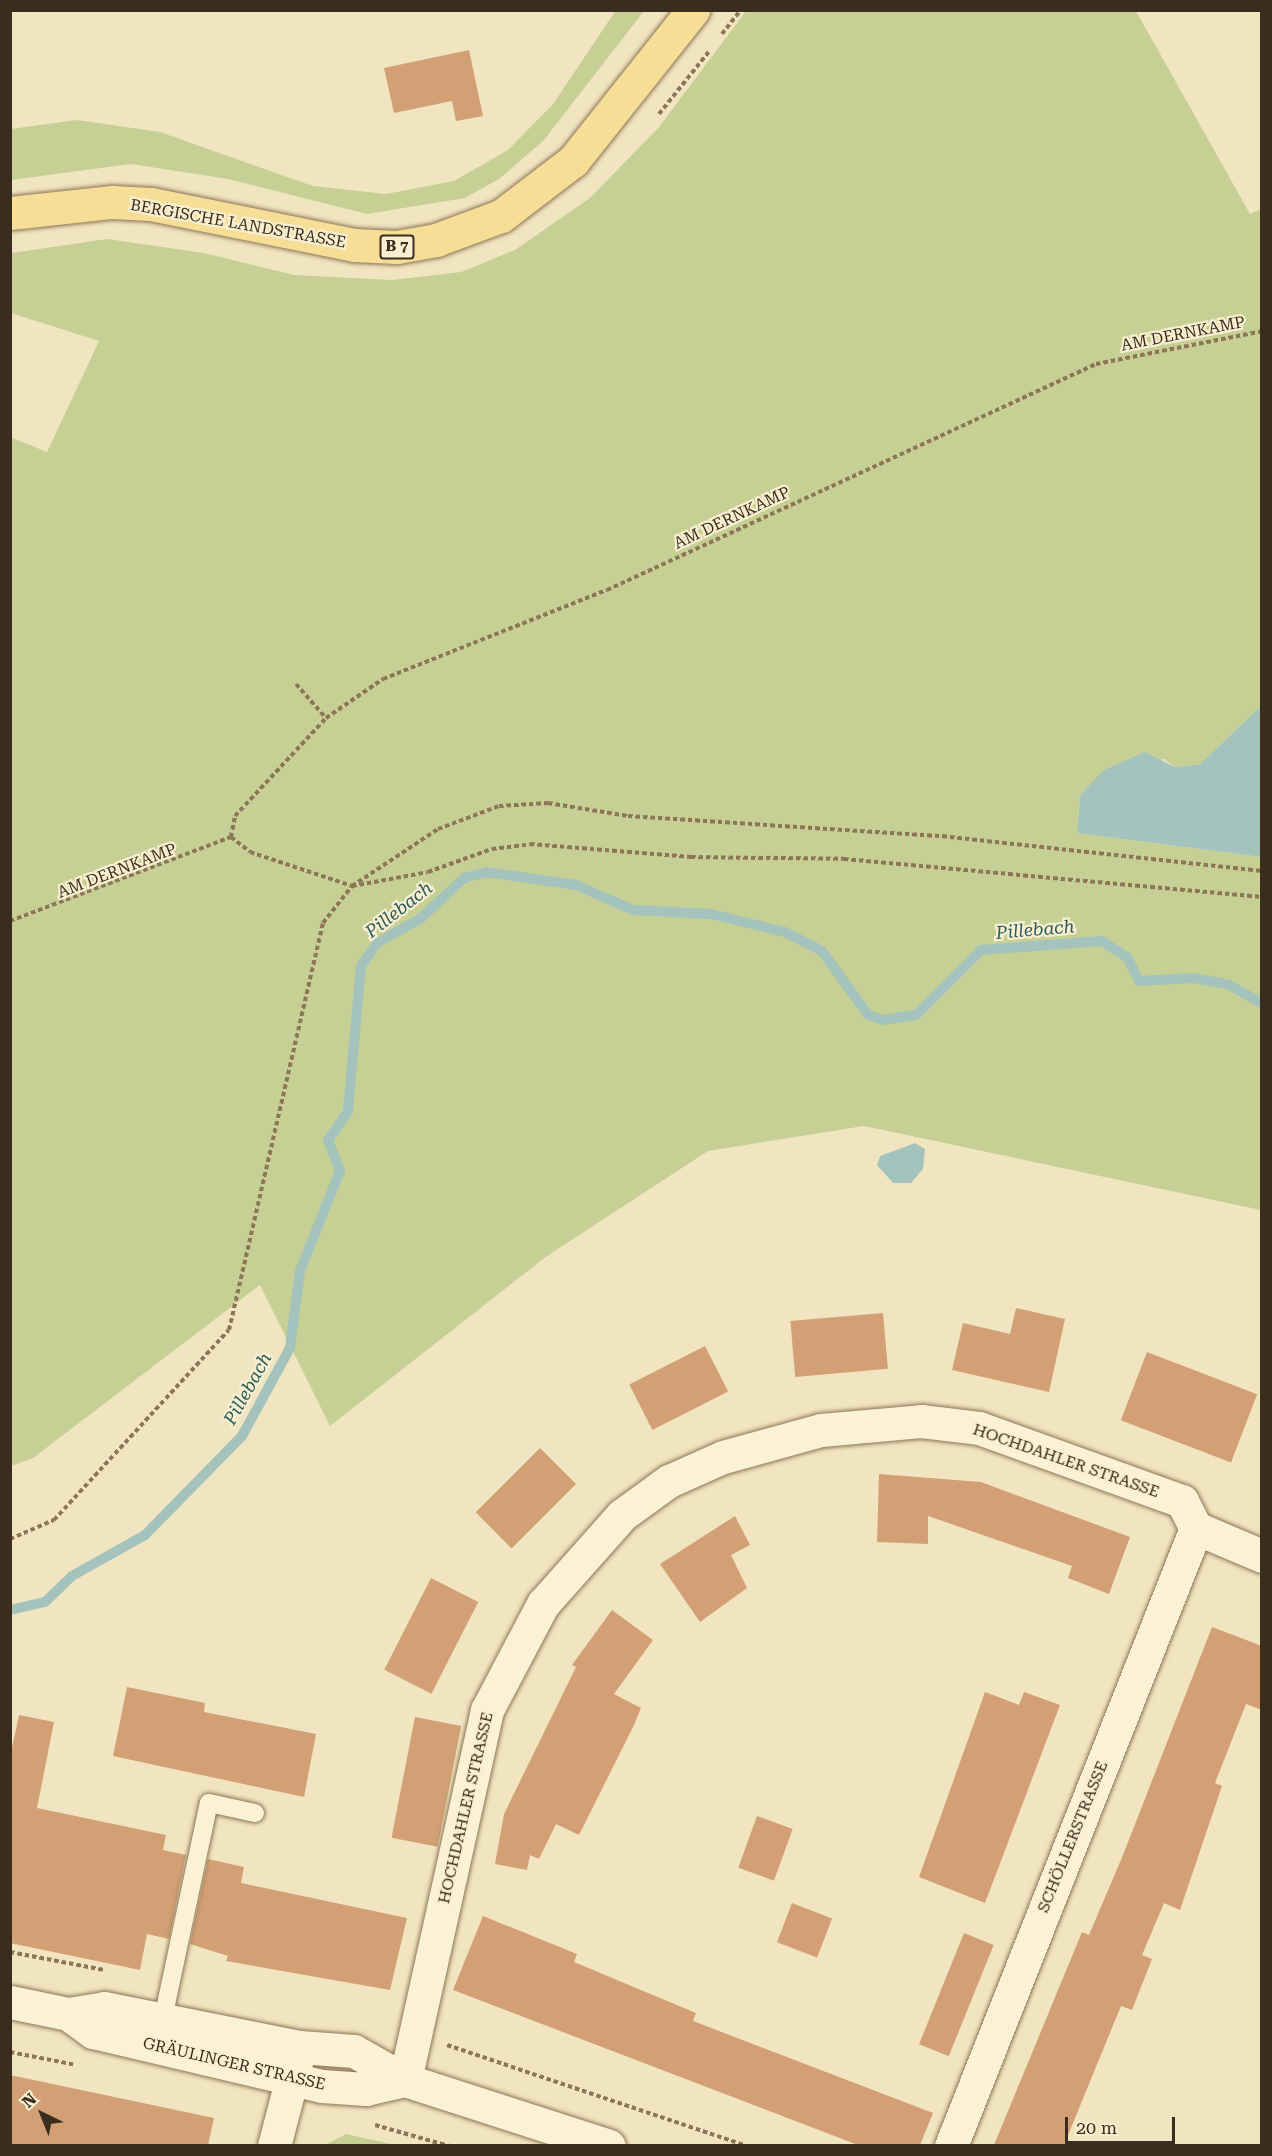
<!DOCTYPE html>
<html>
<head>
<meta charset="utf-8">
<style>
	body { margin:0 }
	#map { position:relative; width:1272px; height:2156px; overflow:hidden; background:#f1e5c1; font-family:"Roboto Serif",serif }
	div>[style] { position:absolute }
	.green>* { inset:0; background:#c6d094 }
	.water>* { inset:0; background:#a4c3bc }
	.stream>* { height:10px; margin:-5px; padding:0 5px; transform-origin:5px; border-radius:5px; background:#a4c3bc }
	.building>* { inset:0; background:#d2a074; transform-origin:0 0 }
	.path>* { height:4px; margin-top:-2px; transform-origin:0; background:repeating-linear-gradient(90deg,#8c7657 0 4.5px,transparent 0 7.5px) }
	.roads { filter:drop-shadow(0 0 2px #8c7657) drop-shadow(0 0 2px #8c7657) }
	.lane>* { height:18px; margin:-9px; padding:0 9px; transform-origin:9px; border-radius:9px; background:#fbf2d5 }
	.street>* { height:33px; margin:-16.5px; padding:0 16.5px; transform-origin:16.5px; border-radius:16.5px; background:#fbf2d5 }
	.secondary>* { height:33px; margin:-16.5px; padding:0 16.5px; transform-origin:16.5px; border-radius:16.5px; background:#fbf2d5 }
	.primary>* { height:33px; margin:-16.5px; padding:0 16.5px; transform-origin:16.5px; border-radius:16.5px; background:#f7de96 }
	span { translate:-50% -50%; white-space:nowrap; text-align:center; line-height:1.15; -webkit-text-stroke:4.5px #f8efd1; paint-order:stroke }
	.shield-label span { padding:2px 4px; background:#f8efd1; border:2px solid; border-radius:4px; -webkit-text-stroke-width:0 }
	.shield-label { font-size:15px; color:#3b2d1d; font-weight:700 }
	.street-label { font-size:16px; color:#3b2d1d }
	.water-label { font-size:18px; color:#2b5c5b; font-style:italic }
	.frame { position:absolute; inset:0; border:12px solid #3b2d1d; pointer-events:none }
	.north { position:absolute; left:12px; top:2084px; width:60px; height:60px; -webkit-text-stroke:4px #f8efd1; paint-order:stroke; rotate:317deg; font-size:16px; font-weight:700; line-height:24px; text-align:center; color:#3b2d1d }
	.north::after { content:''; display:block; margin:auto; width:21px; height:27px; background:#3b2d1d; clip-path:polygon(50% 0,100% 100%,50% 72%,0 100%) }
	.scale { position:absolute; left:1065px; top:2117px; width:110px; height:27px; box-sizing:border-box; border:3px solid #3b2d1d; border-top:0; padding-left:8px; font-size:18px; line-height:21px; white-space:nowrap; color:#3b2d1d; -webkit-text-stroke:4px #f8efd1; paint-order:stroke }
</style>
</head>
<body>
<div id="map">
	<div class="green">
		<i style="clip-path:polygon(616px 10px,644px 11px,544px 140px,499px 179px,465px 198px,367px 214px,228px 179px,131px 164px,11px 180px,11px 129px,77px 120px,160px 132px,313px 186px,386px 194px,454px 181px,508px 150px,553px 104px)"></i>
		<i style="clip-path:polygon(746px 11px,1136px 11px,1250px 214px,1261px 209px,1261px 706px,1200px 764px,1175px 767px,1164px 759px,1105px 770px,1080px 795px,1077px 833px,1261px 857px,1261px 1210px,864px 1126px,708px 1151px,547px 1256px,330px 1426px,260px 1285px,33px 1458px,11px 1466px,10px 437px,47px 452px,99px 341px,11px 313px,11px 253px,107px 239px,204px 253px,294px 275px,392px 280px,461px 272px,515px 250px,590px 198px,659px 127px)"></i>
		<i style="clip-path:polygon(346px 2134px,369px 2139px,395px 2145px,325px 2145px)"></i>
	</div>
	<div class="water">
		<i style="clip-path:polygon(1261px 706px,1261px 857px,1077px 833px,1080px 795px,1104px 770px,1145px 752px,1175px 767px,1200px 764px)"></i>
		<i style="clip-path:polygon(915px 1143px,925px 1149px,923px 1169px,911px 1183px,893px 1183px,877px 1165px,880px 1156px)"></i>
	</div>
	<div class="stream">
		<i style="left:10px;top:1610px;width:36px;rotate:-13deg"></i>
		<i style="left:45px;top:1602px;width:37px;rotate:-44deg"></i>
		<i style="left:72px;top:1576px;width:84px;rotate:-29.3deg"></i>
		<i style="left:145px;top:1535px;width:139px;rotate:-45.6deg"></i>
		<i style="left:242px;top:1436px;width:100px;rotate:-61.4deg"></i>
		<i style="left:290px;top:1348px;width:78px;rotate:-82.6deg"></i>
		<i style="left:300px;top:1271px;width:108px;rotate:-68.2deg"></i>
		<i style="left:340px;top:1171px;width:33px;rotate:-111deg"></i>
		<i style="left:328px;top:1140px;width:35px;rotate:-55deg"></i>
		<i style="left:348px;top:1111px;width:146px;rotate:-84.9deg"></i>
		<i style="left:361px;top:966px;width:28px;rotate:-55deg"></i>
		<i style="left:377px;top:943px;width:51px;rotate:-29.6deg"></i>
		<i style="left:421px;top:918px;width:59px;rotate:-42.9deg"></i>
		<i style="left:464px;top:878px;width:23px;rotate:-15deg"></i>
		<i style="left:486px;top:872px;width:91px;rotate:8.2deg"></i>
		<i style="left:576px;top:885px;width:62px;rotate:23.7deg"></i>
		<i style="left:633px;top:910px;width:78px;rotate:2.9deg"></i>
		<i style="left:711px;top:914px;width:76px;rotate:13.7deg"></i>
		<i style="left:785px;top:932px;width:42px;rotate:27.2deg"></i>
		<i style="left:822px;top:951px;width:79px;rotate:54.3deg"></i>
		<i style="left:868px;top:1015px;width:16px;rotate:18deg"></i>
		<i style="left:883px;top:1020px;width:33px;rotate:-9deg"></i>
		<i style="left:916px;top:1015px;width:92px;rotate:-45deg"></i>
		<i style="left:981px;top:950px;width:121px;rotate:-4.3deg"></i>
		<i style="left:1102px;top:941px;width:30px;rotate:33deg"></i>
		<i style="left:1127px;top:957px;width:27px;rotate:63deg"></i>
		<i style="left:1139px;top:981px;width:55px;rotate:-3.1deg"></i>
		<i style="left:1194px;top:978px;width:36px;rotate:11deg"></i>
		<i style="left:1229px;top:985px;width:38px;rotate:29deg"></i>
	</div>
	<div class="building">
		<i style="clip-path:polygon(469px 50px,483px 116px,456px 121px,452px 101px,394px 113px,384px 68px)"></i>
		<i style="clip-path:polygon(1016px 1308px,1065px 1319px,1049px 1392px,952px 1370px,963px 1323px,1010px 1334px)"></i>
		<i style="left:883px;top:1313px;width:56px;height:93px;rotate:85deg"></i>
		<i style="left:705px;top:1346px;width:51px;height:85px;rotate:63deg"></i>
		<i style="left:1147px;top:1352px;width:118px;height:73px;rotate:21deg"></i>
		<i style="left:540px;top:1448px;width:51px;height:91px;rotate:45deg"></i>
		<i style="clip-path:polygon(879px 1474px,981px 1482px,1130px 1537px,1109px 1594px,1068px 1578px,1072px 1566px,928px 1516px,928px 1544px,877px 1542px)"></i>
		<i style="clip-path:polygon(735px 1516px,750px 1545px,731px 1555px,747px 1588px,700px 1622px,660px 1564px)"></i>
		<i style="left:431px;top:1578px;width:53px;height:103px;rotate:27deg"></i>
		<i style="clip-path:polygon(612px 1610px,653px 1640px,614px 1694px,641px 1708px,634px 1725px,579px 1835px,556px 1824px,539px 1859px,530px 1855px,527px 1870px,495px 1864px,504px 1814px,576px 1667px,572px 1665px)"></i>
		<i style="clip-path:polygon(1212px 1627px,1262px 1646px,1262px 1710px,1246px 1704px,1215px 1783px,1222px 1786px,1180px 1910px,1164px 1903px,1142px 1955px,1152px 1959px,1132px 2010px,1121px 2006px,1064px 2145px,994px 2145px,1082px 1932px,1089px 1935px,1123px 1855px)"></i>
		<i style="clip-path:polygon(127px 1687px,205px 1703px,204px 1712px,316px 1734px,304px 1797px,113px 1756px)"></i>
		<i style="clip-path:polygon(985px 1692px,1019px 1705px,1024px 1692px,1060px 1705px,985px 1903px,919px 1877px)"></i>
		<i style="clip-path:polygon(19px 1715px,54px 1722px,37px 1808px,166px 1835px,163px 1850px,186px 1855px,169px 1939px,147px 1934px,140px 1970px,10px 1943px,10px 1757px)"></i>
		<i style="left:415px;top:1717px;width:47px;height:123px;rotate:11deg"></i>
		<i style="left:757px;top:1816px;width:38px;height:55px;rotate:20deg"></i>
		<i style="clip-path:polygon(208px 1859px,244px 1867px,241px 1883px,407px 1918px,390px 1990px,226px 1961px,228px 1956px,190px 1944px)"></i>
		<i style="left:792px;top:1903px;width:43px;height:42px;rotate:21deg"></i>
		<i style="clip-path:polygon(483px 1916px,577px 1954px,574px 1962px,696px 2013px,693px 2021px,933px 2113px,920px 2145px,858px 2145px,453px 1990px)"></i>
		<i style="left:964px;top:1933px;width:32px;height:120px;rotate:22deg"></i>
		<i style="clip-path:polygon(10px 2075px,214px 2118px,208px 2145px,10px 2145px)"></i>
	</div>
	<div class="path">
		<i style="left:722px;top:34px;width:31px;rotate:-52deg"></i>
		<i style="left:659px;top:114px;width:82px;rotate:-51.4deg"></i>
		<i style="left:296px;top:684px;width:45px;rotate:48.6deg"></i>
		<i style="left:231px;top:837px;width:21px;rotate:-79deg"></i>
		<i style="left:235px;top:816px;width:134px;rotate:-47.1deg"></i>
		<i style="left:326px;top:718px;width:69px;rotate:-34.4deg"></i>
		<i style="left:383px;top:679px;width:241px;rotate:-21.7deg"></i>
		<i style="left:607px;top:590px;width:539px;rotate:-24.8deg"></i>
		<i style="left:1096px;top:364px;width:169px;rotate:-11.2deg"></i>
		<i style="left:231px;top:837px;width:24px;rotate:38deg"></i>
		<i style="left:250px;top:852px;width:108px;rotate:18.4deg"></i>
		<i style="left:352px;top:886px;width:77px;rotate:-10.4deg"></i>
		<i style="left:428px;top:872px;width:68px;rotate:-19.8deg"></i>
		<i style="left:492px;top:849px;width:38px;rotate:-7deg"></i>
		<i style="left:530px;top:844px;width:162px;rotate:4.6deg"></i>
		<i style="left:691px;top:857px;width:153px;rotate:0.7deg"></i>
		<i style="left:844px;top:859px;width:420px;rotate:5.2deg"></i>
		<i style="left:10px;top:921px;width:236px;rotate:-20.8deg"></i>
		<i style="left:10px;top:1539px;width:48px;rotate:-23.4deg"></i>
		<i style="left:54px;top:1520px;width:258px;rotate:-47.4deg"></i>
		<i style="left:229px;top:1330px;width:418px;rotate:-77deg"></i>
		<i style="left:323px;top:923px;width:47px;rotate:-51.9deg"></i>
		<i style="left:352px;top:886px;width:103px;rotate:-33.5deg"></i>
		<i style="left:438px;top:829px;width:65px;rotate:-20.7deg"></i>
		<i style="left:499px;top:806px;width:49px;rotate:-3.5deg"></i>
		<i style="left:548px;top:803px;width:81px;rotate:9.2deg"></i>
		<i style="left:628px;top:816px;width:323px;rotate:3.7deg"></i>
		<i style="left:950px;top:837px;width:314px;rotate:6.2deg"></i>
		<i style="left:10px;top:1952px;width:96px;rotate:10.8deg"></i>
		<i style="left:447px;top:2045px;width:317px;rotate:18.6deg"></i>
		<i style="left:10px;top:2052px;width:67px;rotate:11.1deg"></i>
		<i style="left:375px;top:2125px;width:77px;rotate:15.8deg"></i>
	</div>
	<div class="roads">
		<div class="lane">
			<i style="left:161px;top:2028px;width:230px;rotate:-78deg"></i>
			<i style="left:209px;top:1803px;width:47px;rotate:12.3deg"></i>
		</div>
		<div class="street">
			<i style="left:405px;top:2080px;width:379px;rotate:-77.5deg"></i>
			<i style="left:487px;top:1710px;width:120px;rotate:-62.2deg"></i>
			<i style="left:543px;top:1604px;width:119px;rotate:-48.4deg"></i>
			<i style="left:622px;top:1515px;width:58px;rotate:-35.9deg"></i>
			<i style="left:669px;top:1481px;width:59px;rotate:-24deg"></i>
			<i style="left:723px;top:1457px;width:102px;rotate:-15.4deg"></i>
			<i style="left:821px;top:1430px;width:100px;rotate:-5.1deg"></i>
			<i style="left:921px;top:1421px;width:58px;rotate:6.9deg"></i>
			<i style="left:979px;top:1428px;width:216px;rotate:19.8deg"></i>
			<i style="left:1182px;top:1501px;width:30px;rotate:63deg"></i>
			<i style="left:1196px;top:1528px;width:72px;rotate:23deg"></i>
			<i style="left:274px;top:2146px;width:98px;rotate:-75.3deg"></i>
			<i style="left:951px;top:2146px;width:665px;rotate:-68.37deg"></i>
		</div>
		<div class="secondary">
			<i style="left:10px;top:2002px;width:59px;rotate:11.7deg"></i>
			<i style="left:68px;top:2014px;width:36px;rotate:-9deg"></i>
			<i style="left:104px;top:2008px;width:200px;rotate:11.3deg"></i>
			<i style="left:300px;top:2047px;width:54px;rotate:4.2deg"></i>
			<i style="left:354px;top:2051px;width:59px;rotate:29.6deg"></i>
			<i style="left:405px;top:2080px;width:214px;rotate:17.9deg"></i>
			<i style="left:68px;top:2014px;width:31px;rotate:36deg"></i>
			<i style="left:93px;top:2032px;width:235px;rotate:13.3deg"></i>
			<i style="left:322px;top:2086px;width:44px;rotate:3.9deg"></i>
			<i style="left:366px;top:2089px;width:40px;rotate:-13deg"></i>
		</div>
		<div class="primary">
			<i style="left:10px;top:213px;width:103px;rotate:-6.2deg"></i>
			<i style="left:112px;top:202px;width:39px;rotate:3deg"></i>
			<i style="left:151px;top:204px;width:207px;rotate:11.4deg"></i>
			<i style="left:354px;top:245px;width:43px;rotate:2.7deg"></i>
			<i style="left:397px;top:247px;width:40px;rotate:-10deg"></i>
			<i style="left:436px;top:240px;width:69px;rotate:-20.3deg"></i>
			<i style="left:501px;top:216px;width:91px;rotate:-37.4deg"></i>
			<i style="left:573px;top:161px;width:193px;rotate:-51.5deg"></i>
		</div>
	</div>
	<div class="shield-label">
		<span style="left:397px;top:247px">B 7</span>
	</div>
	<div class="street-label">
		<span style="left:238px;top:224px;rotate:10deg">BERGISCHE LANDSTRASSE</span>
		<span style="left:1183px;top:334px;rotate:-11deg">AM DERNKAMP</span>
		<span style="left:732px;top:518px;rotate:-25deg">AM DERNKAMP</span>
		<span style="left:117px;top:871px;rotate:-21deg">AM DERNKAMP</span>
		<span style="left:1066px;top:1461px;rotate:19deg">HOCHDAHLER STRASSE</span>
		<span style="left:466px;top:1808px;rotate:-77deg">HOCHDAHLER STRASSE</span>
		<span style="left:1073px;top:1837px;rotate:-68deg">SCHÖLLERSTRASSE</span>
		<span style="left:234px;top:2064px;rotate:13deg">GRÄULINGER STRASSE</span>
	</div>
	<div class="water-label">
		<span style="left:399px;top:910px;rotate:-38deg">Pillebach</span>
		<span style="left:1035px;top:930px;rotate:-5deg">Pillebach</span>
		<span style="left:248px;top:1389px;rotate:-61deg">Pillebach</span>
	</div>
	<div class="frame"></div>
	<div class="north">N</div>
	<div class="scale">20 m</div>
</div>
</body>
</html>
